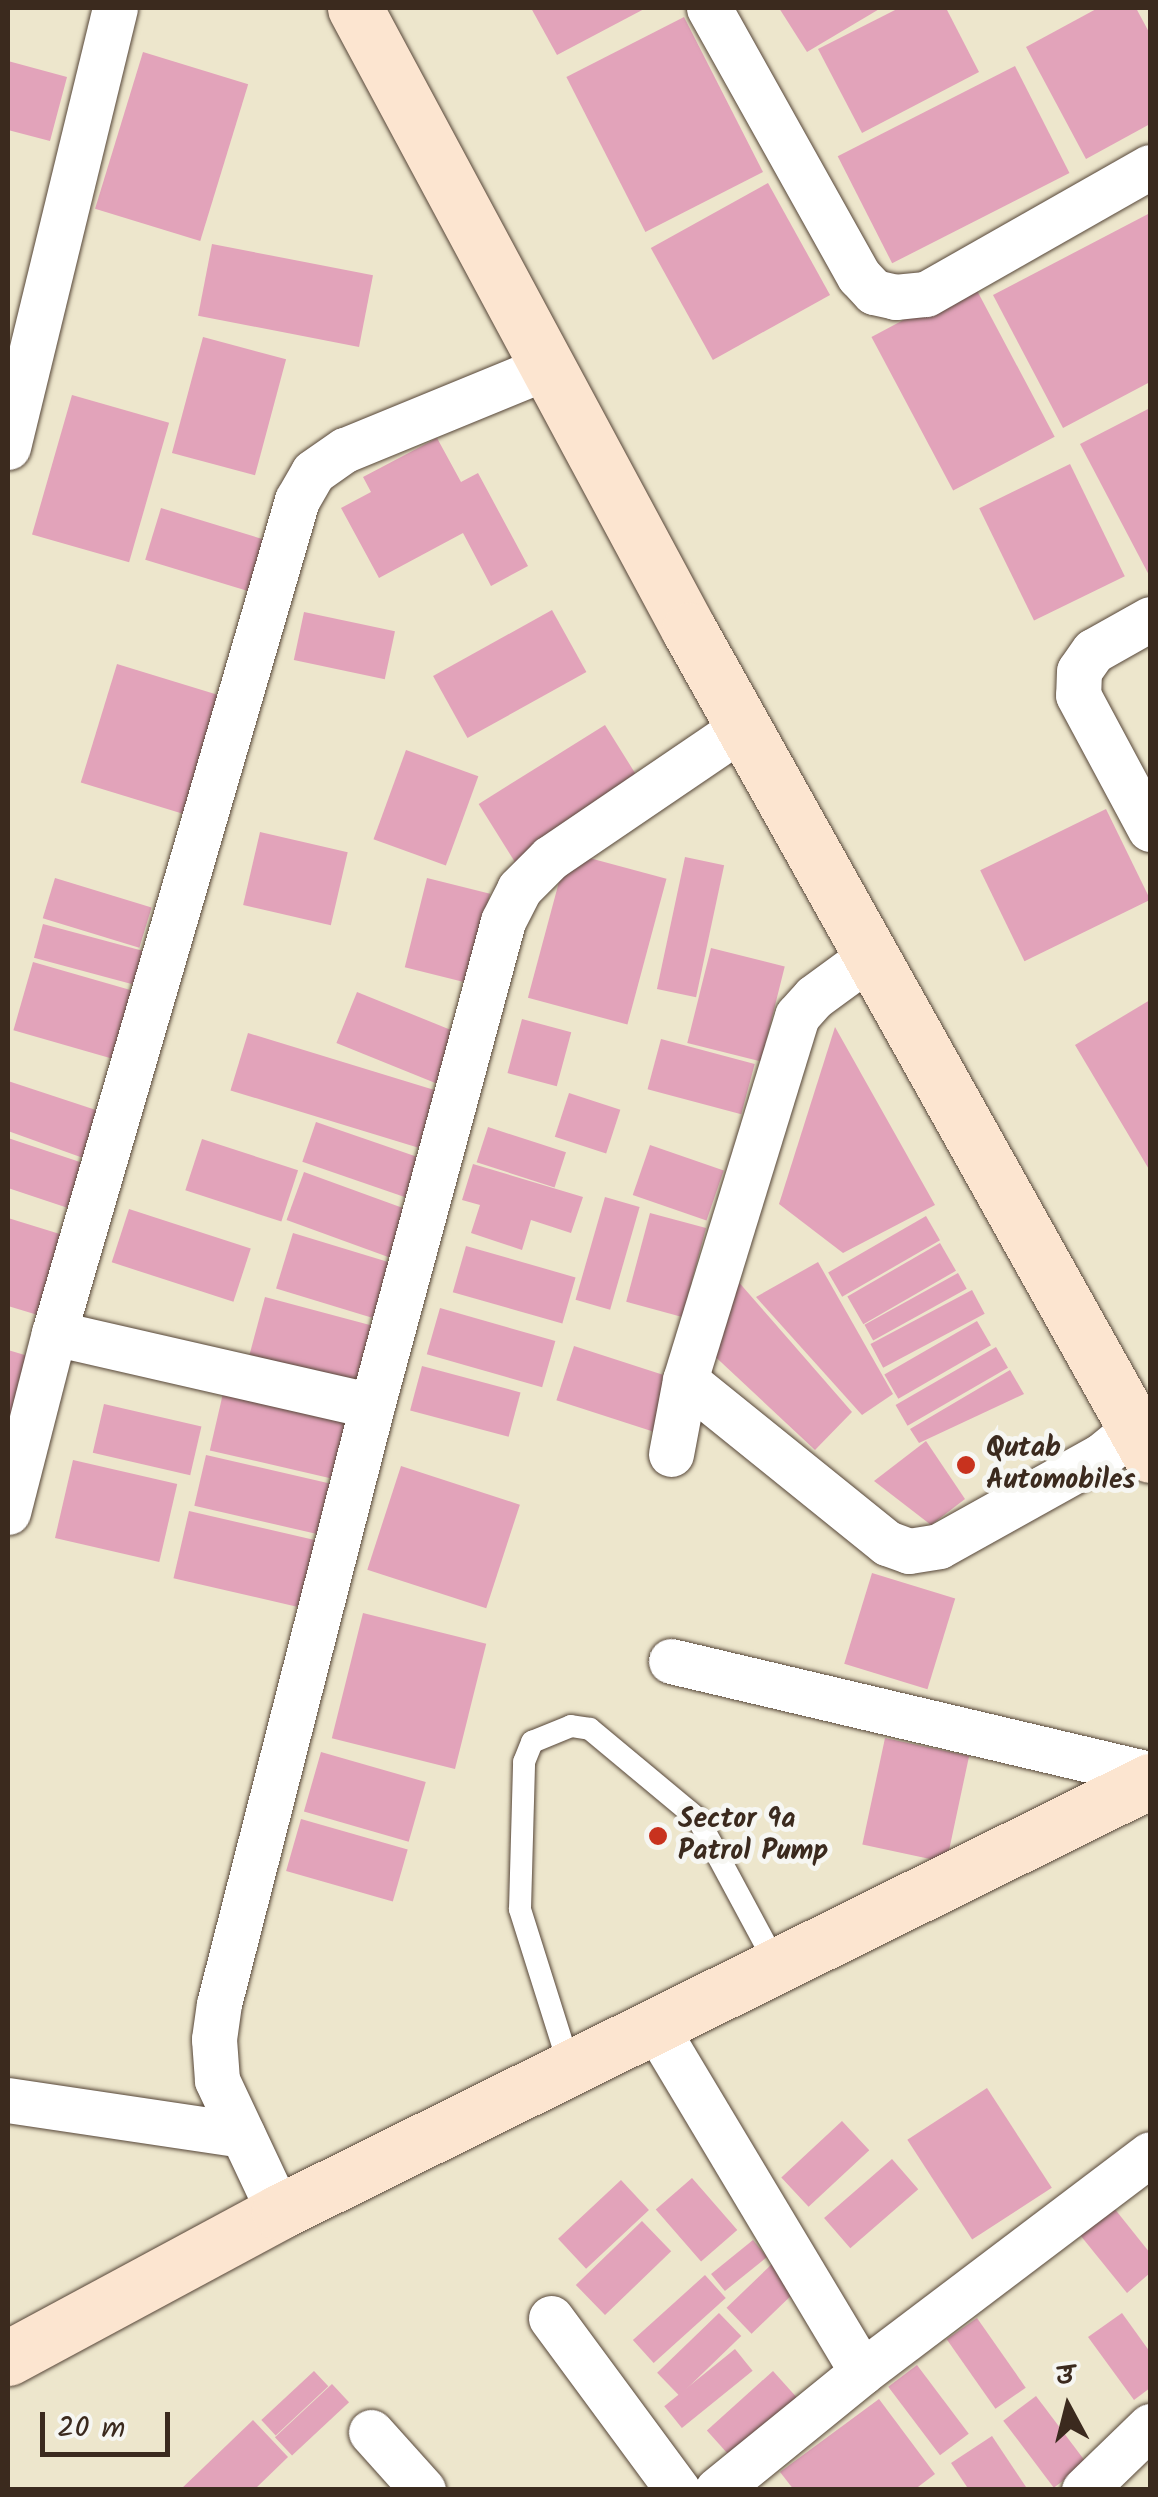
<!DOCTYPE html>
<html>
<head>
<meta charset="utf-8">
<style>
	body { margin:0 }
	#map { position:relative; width:1158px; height:2497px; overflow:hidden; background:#ede6cc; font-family:Kalam,"Playpen Sans Deva",sans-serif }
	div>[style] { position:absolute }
	.building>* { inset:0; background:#e2a3ba; transform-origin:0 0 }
	.roads { filter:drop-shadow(0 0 2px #564638) drop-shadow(0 0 2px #564638) }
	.lane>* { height:22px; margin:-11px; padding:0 11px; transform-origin:11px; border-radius:11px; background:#fff }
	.street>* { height:45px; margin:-22.5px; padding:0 22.5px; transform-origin:22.5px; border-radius:22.5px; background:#fff }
	.secondary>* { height:55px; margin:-27.5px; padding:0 27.5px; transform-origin:27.5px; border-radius:27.5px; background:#fce5d0 }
	.dots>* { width:28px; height:28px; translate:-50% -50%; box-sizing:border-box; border:5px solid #f6f6f2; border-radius:50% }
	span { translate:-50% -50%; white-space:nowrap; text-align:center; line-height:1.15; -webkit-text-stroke:10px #f6f6f2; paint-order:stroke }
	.poi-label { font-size:28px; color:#3b2a1e; font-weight:700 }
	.left { translate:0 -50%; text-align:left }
	.frame { position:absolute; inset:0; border:10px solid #3b2a1e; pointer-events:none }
	.north { position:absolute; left:1018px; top:2357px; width:100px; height:100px; -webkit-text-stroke:8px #f6f6f2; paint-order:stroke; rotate:353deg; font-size:28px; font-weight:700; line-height:40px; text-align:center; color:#3b2a1e }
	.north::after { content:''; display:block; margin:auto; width:35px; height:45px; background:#3b2a1e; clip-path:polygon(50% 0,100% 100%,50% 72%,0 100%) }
	.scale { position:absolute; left:40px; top:2412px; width:130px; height:45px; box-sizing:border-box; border:5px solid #3b2a1e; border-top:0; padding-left:12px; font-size:30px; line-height:35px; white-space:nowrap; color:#3b2a1e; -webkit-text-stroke:8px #f6f6f2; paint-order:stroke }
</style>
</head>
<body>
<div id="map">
	<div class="building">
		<i style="clip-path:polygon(531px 8px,646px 8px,557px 55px)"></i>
		<i style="clip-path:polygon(779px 8px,881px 8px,807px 52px)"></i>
		<i style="clip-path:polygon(899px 8px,946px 8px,979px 72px,862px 133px,818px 49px)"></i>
		<i style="clip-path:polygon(1098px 8px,1136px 8px,1150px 34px,1150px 124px,1086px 159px,1026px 47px)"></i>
		<i style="left:684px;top:17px;width:174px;height:132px;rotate:63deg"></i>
		<i style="left:143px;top:52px;width:110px;height:164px;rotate:17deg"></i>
		<i style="clip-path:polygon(8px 61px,67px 77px,50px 141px,8px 130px)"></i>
		<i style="left:1015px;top:66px;width:120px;height:199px;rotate:63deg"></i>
		<i style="left:768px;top:183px;width:128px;height:134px;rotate:61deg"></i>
		<i style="clip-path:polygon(1150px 213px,1150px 382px,1063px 428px,993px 295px)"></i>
		<i style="left:212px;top:244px;width:164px;height:73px;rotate:11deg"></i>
		<i style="left:973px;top:283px;width:174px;height:115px;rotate:62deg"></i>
		<i style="left:203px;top:337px;width:86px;height:120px;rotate:15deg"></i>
		<i style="left:72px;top:395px;width:101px;height:145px;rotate:16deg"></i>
		<i style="clip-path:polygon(1150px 408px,1150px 577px,1080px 444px)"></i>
		<i style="clip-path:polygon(437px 438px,461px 482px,478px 473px,528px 566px,491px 586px,463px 533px,379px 578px,341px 508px,371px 492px,363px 477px)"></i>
		<i style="left:1070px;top:464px;width:125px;height:101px;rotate:64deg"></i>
		<i style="left:161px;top:508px;width:122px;height:54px;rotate:17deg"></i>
		<i style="left:552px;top:610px;width:71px;height:136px;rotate:61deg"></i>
		<i style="left:304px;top:612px;width:93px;height:49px;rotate:12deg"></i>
		<i style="left:117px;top:664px;width:111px;height:124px;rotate:17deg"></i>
		<i style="left:605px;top:725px;width:78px;height:149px;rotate:58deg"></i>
		<i style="left:406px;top:750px;width:77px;height:95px;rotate:20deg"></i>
		<i style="left:1106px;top:809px;width:101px;height:140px;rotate:64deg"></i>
		<i style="left:260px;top:832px;width:90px;height:75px;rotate:13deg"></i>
		<i style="left:567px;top:852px;width:103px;height:151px;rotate:15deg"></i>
		<i style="left:685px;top:857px;width:40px;height:135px;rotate:12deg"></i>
		<i style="left:55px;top:878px;width:101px;height:42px;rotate:17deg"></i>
		<i style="left:427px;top:878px;width:65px;height:92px;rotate:14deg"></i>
		<i style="left:43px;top:924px;width:103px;height:35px;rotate:15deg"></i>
		<i style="left:711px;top:948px;width:76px;height:98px;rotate:14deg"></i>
		<i style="left:33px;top:962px;width:104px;height:71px;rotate:16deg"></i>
		<i style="left:357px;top:992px;width:118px;height:55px;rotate:22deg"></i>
		<i style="clip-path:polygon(1150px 1000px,1150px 1171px,1075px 1045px)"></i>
		<i style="left:522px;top:1019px;width:51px;height:56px;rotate:15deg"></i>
		<i style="clip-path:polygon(835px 1027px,935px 1205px,843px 1253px,779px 1204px)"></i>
		<i style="left:248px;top:1033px;width:206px;height:60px;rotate:17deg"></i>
		<i style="left:661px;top:1039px;width:97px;height:52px;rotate:15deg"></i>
		<i style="clip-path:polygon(8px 1081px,102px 1112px,86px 1159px,8px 1131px)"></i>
		<i style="left:569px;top:1093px;width:54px;height:46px;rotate:18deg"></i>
		<i style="left:316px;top:1122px;width:112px;height:42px;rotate:19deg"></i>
		<i style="left:488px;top:1127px;width:82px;height:37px;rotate:18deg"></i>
		<i style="clip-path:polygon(8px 1138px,89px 1165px,74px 1210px,8px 1188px)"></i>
		<i style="left:202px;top:1139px;width:101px;height:54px;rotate:18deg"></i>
		<i style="left:650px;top:1145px;width:78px;height:53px;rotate:19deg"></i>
		<i style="clip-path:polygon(473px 1164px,583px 1197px,571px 1233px,531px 1220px,522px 1250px,471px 1233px,480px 1205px,462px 1200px)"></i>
		<i style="left:304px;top:1172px;width:117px;height:51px;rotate:20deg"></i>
		<i style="left:605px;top:1197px;width:36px;height:107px;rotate:16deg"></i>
		<i style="left:129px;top:1209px;width:128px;height:56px;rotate:18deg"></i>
		<i style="left:650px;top:1213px;width:58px;height:92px;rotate:15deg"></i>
		<i style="left:926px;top:1216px;width:28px;height:113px;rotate:60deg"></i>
		<i style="clip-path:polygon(8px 1218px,76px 1239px,51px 1319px,8px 1306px)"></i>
		<i style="left:293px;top:1233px;width:115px;height:58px;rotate:17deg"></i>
		<i style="left:940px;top:1243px;width:32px;height:107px;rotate:60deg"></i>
		<i style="left:466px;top:1246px;width:114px;height:48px;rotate:16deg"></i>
		<i style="clip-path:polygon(818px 1262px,893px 1394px,862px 1415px,756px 1297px)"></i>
		<i style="left:958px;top:1273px;width:18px;height:107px;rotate:61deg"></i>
		<i style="clip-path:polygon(736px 1279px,852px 1412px,815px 1450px,707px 1349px)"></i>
		<i style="left:972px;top:1290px;width:27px;height:115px;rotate:62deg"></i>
		<i style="left:265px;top:1297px;width:126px;height:64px;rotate:15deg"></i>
		<i style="left:440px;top:1308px;width:120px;height:48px;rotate:16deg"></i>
		<i style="left:977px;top:1321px;width:28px;height:107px;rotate:60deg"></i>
		<i style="left:574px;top:1346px;width:108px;height:57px;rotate:18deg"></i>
		<i style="left:996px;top:1347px;width:24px;height:116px;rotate:60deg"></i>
		<i style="clip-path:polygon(8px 1350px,38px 1359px,21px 1417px,8px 1413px)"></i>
		<i style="left:422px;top:1366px;width:102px;height:46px;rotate:15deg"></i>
		<i style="clip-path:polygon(1010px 1370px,1024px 1394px,919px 1443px,910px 1429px)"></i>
		<i style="left:224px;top:1389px;width:137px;height:63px;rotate:13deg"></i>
		<i style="left:104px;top:1404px;width:100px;height:50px;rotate:13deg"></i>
		<i style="clip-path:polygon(926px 1441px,965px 1499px,931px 1525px,874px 1481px)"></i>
		<i style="left:206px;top:1455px;width:137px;height:52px;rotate:13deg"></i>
		<i style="left:73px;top:1460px;width:107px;height:80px;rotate:13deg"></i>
		<i style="left:401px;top:1466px;width:125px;height:109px;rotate:18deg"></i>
		<i style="left:189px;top:1511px;width:140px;height:69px;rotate:13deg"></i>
		<i style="left:872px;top:1573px;width:87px;height:95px;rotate:17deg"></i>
		<i style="left:363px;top:1613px;width:127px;height:129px;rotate:14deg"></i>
		<i style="left:885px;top:1738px;width:86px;height:109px;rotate:12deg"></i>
		<i style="left:321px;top:1752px;width:109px;height:62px;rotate:16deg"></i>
		<i style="left:301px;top:1819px;width:111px;height:54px;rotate:16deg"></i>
		<i style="left:987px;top:2088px;width:119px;height:95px;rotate:57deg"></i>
		<i style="left:842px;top:2121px;width:40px;height:83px;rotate:47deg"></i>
		<i style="left:892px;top:2159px;width:40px;height:90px;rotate:49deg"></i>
		<i style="left:692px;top:2178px;width:69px;height:48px;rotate:49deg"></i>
		<i style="left:621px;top:2180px;width:41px;height:86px;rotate:47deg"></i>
		<i style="clip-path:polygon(1106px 2198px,1150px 2253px,1150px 2273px,1127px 2293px,1072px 2225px)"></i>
		<i style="left:642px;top:2221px;width:42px;height:92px;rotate:46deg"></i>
		<i style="left:753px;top:2240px;width:22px;height:54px;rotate:51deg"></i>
		<i style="left:774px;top:2262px;width:36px;height:66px;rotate:46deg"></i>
		<i style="left:705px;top:2275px;width:31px;height:97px;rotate:48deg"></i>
		<i style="left:719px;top:2313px;width:32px;height:86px;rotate:46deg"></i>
		<i style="clip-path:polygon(1122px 2313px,1150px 2352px,1150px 2388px,1134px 2400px,1088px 2337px)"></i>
		<i style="left:977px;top:2318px;width:85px;height:37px;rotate:55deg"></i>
		<i style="left:735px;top:2349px;width:28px;height:91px;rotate:51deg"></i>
		<i style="left:917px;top:2365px;width:86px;height:36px;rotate:53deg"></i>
		<i style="left:314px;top:2371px;width:21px;height:72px;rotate:47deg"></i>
		<i style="left:773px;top:2371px;width:47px;height:89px;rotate:48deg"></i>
		<i style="left:332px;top:2384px;width:25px;height:78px;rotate:47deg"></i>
		<i style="left:1036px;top:2396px;width:84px;height:41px;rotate:53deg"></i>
		<i style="clip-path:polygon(879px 2399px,935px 2474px,914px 2490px,794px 2490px,780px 2472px)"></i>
		<i style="clip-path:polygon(253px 2420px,288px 2457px,254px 2490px,180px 2490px)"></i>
		<i style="clip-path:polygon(992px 2436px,1028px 2490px,969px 2490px,951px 2463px)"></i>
	</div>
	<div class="roads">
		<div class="lane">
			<i style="left:570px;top:2068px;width:167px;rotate:-107.5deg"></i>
			<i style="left:520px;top:1909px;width:147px;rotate:-88.4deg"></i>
			<i style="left:524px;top:1762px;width:22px;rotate:-68deg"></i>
			<i style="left:532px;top:1742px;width:42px;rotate:-22.3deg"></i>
			<i style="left:571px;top:1726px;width:19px;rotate:9deg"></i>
			<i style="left:590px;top:1729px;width:141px;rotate:39.8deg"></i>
			<i style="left:698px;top:1819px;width:167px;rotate:61.7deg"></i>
		</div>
		<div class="street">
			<i style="left:709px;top:8px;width:307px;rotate:60.8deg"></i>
			<i style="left:859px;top:276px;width:22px;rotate:47deg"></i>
			<i style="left:874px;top:292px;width:22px;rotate:13deg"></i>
			<i style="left:895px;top:297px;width:31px;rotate:-6deg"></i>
			<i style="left:926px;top:294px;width:257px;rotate:-29.6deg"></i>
			<i style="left:8px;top:447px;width:452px;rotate:-76.3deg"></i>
			<i style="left:1150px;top:619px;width:65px;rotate:150.7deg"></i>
			<i style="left:1093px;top:651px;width:24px;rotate:125deg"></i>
			<i style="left:1079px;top:671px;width:24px;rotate:92deg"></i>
			<i style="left:1078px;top:695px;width:152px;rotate:61.8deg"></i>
			<i style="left:870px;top:956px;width:69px;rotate:143.8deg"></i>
			<i style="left:814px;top:997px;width:25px;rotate:132deg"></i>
			<i style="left:797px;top:1016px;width:381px;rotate:107.1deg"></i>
			<i style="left:685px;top:1380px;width:260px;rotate:38.9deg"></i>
			<i style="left:887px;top:1543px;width:23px;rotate:20deg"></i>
			<i style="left:909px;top:1551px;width:30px;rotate:-9deg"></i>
			<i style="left:939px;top:1546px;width:185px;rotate:-29.1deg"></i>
			<i style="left:1101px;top:1456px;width:43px;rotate:-39.3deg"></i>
			<i style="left:54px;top:1333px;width:326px;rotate:12.9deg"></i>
			<i style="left:671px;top:1454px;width:75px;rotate:-79.3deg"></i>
			<i style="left:8px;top:1512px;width:185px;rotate:-75.6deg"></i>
			<i style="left:54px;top:1333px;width:868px;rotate:-73.74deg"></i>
			<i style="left:297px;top:500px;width:32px;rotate:-60deg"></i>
			<i style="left:313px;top:472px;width:39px;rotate:-35deg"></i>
			<i style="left:345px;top:450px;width:218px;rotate:-22.3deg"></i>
			<i style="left:671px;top:1661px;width:492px;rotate:13.3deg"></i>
			<i style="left:655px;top:2026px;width:403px;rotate:59.1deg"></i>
			<i style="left:8px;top:2100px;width:237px;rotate:8.5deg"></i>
			<i style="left:279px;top:2212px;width:146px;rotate:-115.2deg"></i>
			<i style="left:217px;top:2080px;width:41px;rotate:-94.2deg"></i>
			<i style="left:214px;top:2039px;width:35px;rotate:-82deg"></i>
			<i style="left:219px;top:2004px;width:617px;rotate:-75.65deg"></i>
			<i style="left:372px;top:1406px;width:502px;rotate:-74.88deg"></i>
			<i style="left:503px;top:921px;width:36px;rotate:-63deg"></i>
			<i style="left:519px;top:889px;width:44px;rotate:-45deg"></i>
			<i style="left:550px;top:858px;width:233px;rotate:-34.2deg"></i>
			<i style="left:551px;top:2318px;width:214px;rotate:53.6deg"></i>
			<i style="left:371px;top:2432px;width:78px;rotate:48.1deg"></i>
			<i style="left:717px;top:2490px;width:187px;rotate:-39.1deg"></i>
			<i style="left:862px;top:2372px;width:361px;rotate:-37.1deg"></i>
			<i style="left:1084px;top:2490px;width:92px;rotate:-44.1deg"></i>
		</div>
		<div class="secondary">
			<i style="left:355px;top:8px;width:706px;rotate:61.77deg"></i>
			<i style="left:689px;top:630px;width:945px;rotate:60.8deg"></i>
			<i style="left:8px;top:2358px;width:308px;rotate:-28.3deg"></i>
			<i style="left:279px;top:2212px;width:972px;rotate:-26.33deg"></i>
		</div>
	</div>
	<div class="dots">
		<i style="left:966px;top:1465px;background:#c8321e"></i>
		<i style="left:658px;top:1836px;background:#c8321e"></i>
	</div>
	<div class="poi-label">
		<span class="left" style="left:986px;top:1465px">Qutab<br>Automobiles</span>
		<span class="left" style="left:678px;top:1836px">Sector 9a<br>Patrol Pump</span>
	</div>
	<div class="frame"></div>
	<div class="north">उ</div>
	<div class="scale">20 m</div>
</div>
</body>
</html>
